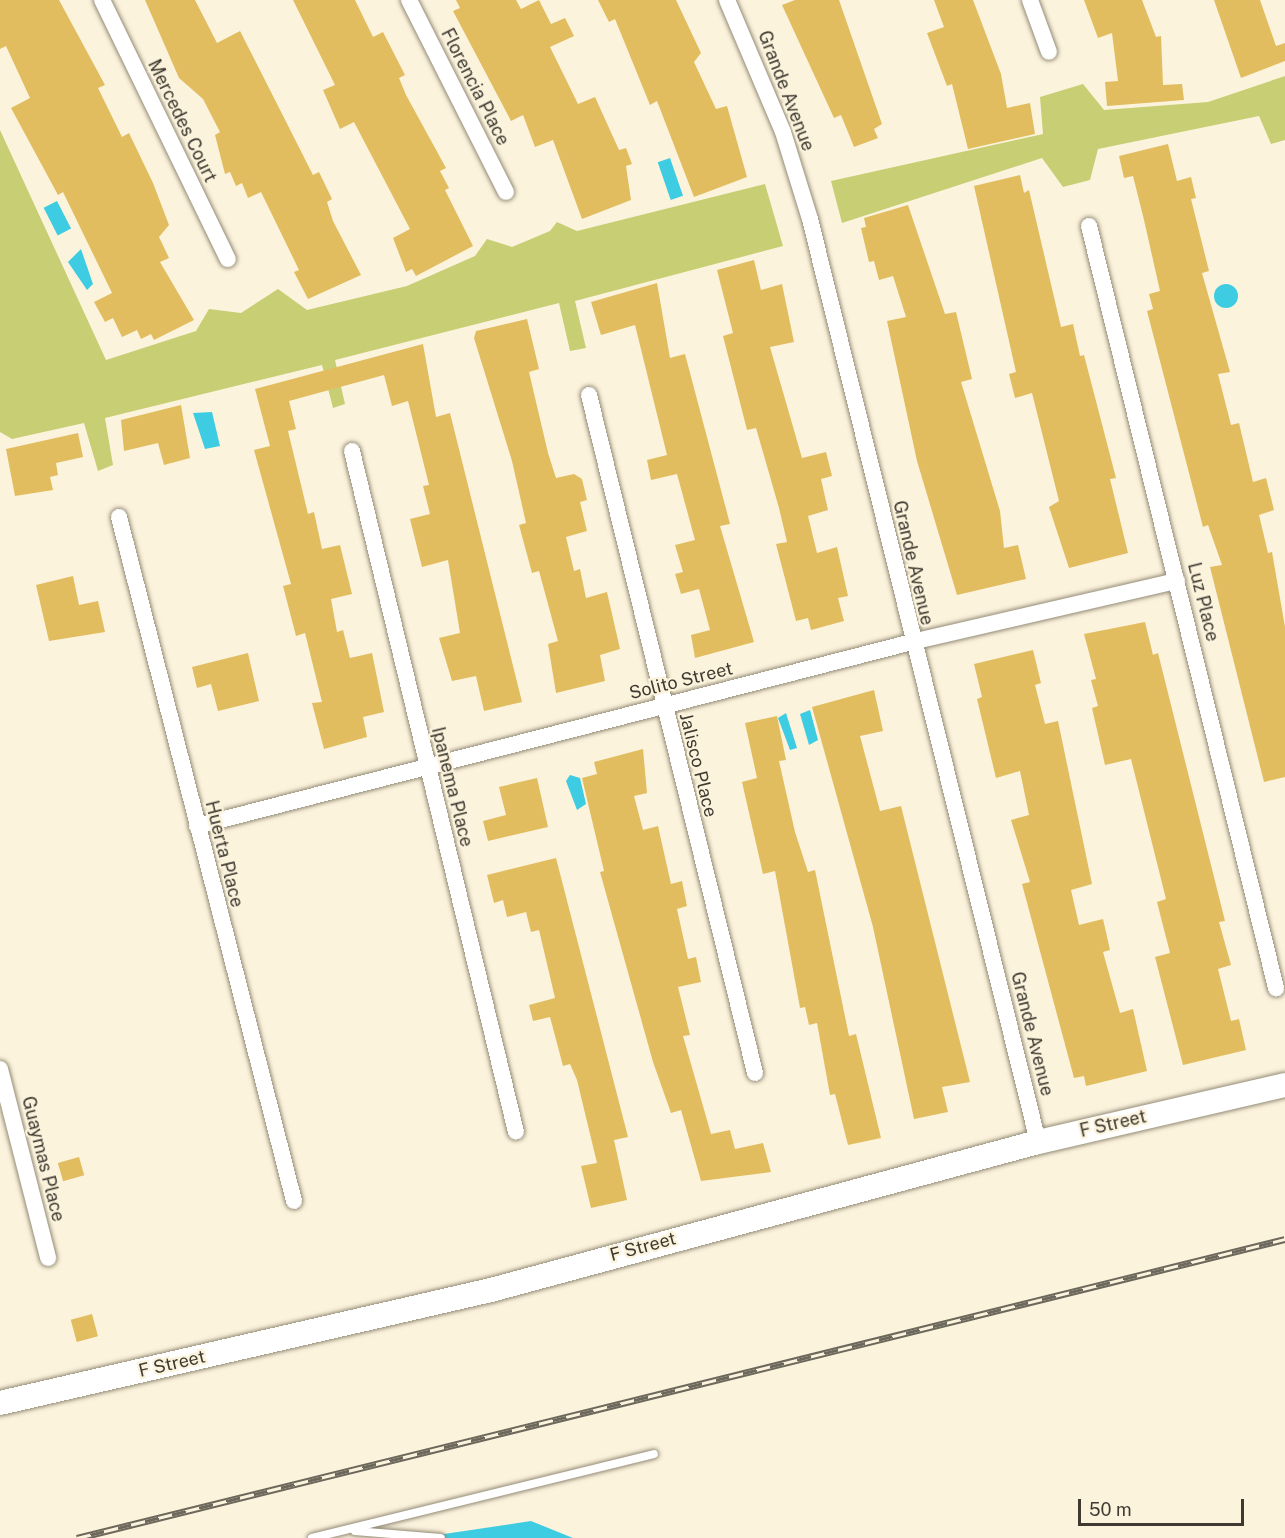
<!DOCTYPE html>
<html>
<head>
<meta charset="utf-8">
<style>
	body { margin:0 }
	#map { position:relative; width:1285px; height:1538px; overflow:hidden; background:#fcf3dd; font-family:"Public Sans",sans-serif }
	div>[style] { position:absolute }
	.green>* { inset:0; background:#c7ce73 }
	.water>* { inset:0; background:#3dcce1; transform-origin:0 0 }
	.round { border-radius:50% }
	.building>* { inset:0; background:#e1bd5f; transform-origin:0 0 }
	.roads { filter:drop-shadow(0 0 2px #938b76) drop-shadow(0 0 2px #938b76) }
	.lane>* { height:8px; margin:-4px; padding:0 4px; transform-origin:4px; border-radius:4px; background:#fff }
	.street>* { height:16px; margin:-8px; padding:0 8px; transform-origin:8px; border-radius:8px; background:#fff }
	.secondary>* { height:24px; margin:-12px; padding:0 12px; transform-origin:12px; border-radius:12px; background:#fff }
	.rail>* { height:7px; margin-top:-3.5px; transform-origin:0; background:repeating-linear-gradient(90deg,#fcf3dd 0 14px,#6d685c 0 28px); box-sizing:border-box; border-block:2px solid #6d685c }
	span { translate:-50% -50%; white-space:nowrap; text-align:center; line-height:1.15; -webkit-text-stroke:4.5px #fcf3dd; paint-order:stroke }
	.street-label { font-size:18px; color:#3e3a31 }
	.scale { position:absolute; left:1078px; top:1499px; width:166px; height:27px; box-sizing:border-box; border:3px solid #3e3a31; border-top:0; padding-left:8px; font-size:18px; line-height:21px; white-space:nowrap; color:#3e3a31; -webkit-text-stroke:4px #fcf3dd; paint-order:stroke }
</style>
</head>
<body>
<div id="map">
	<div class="green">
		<i style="clip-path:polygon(1285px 76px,1285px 140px,1271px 144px,1259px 116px,1098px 149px,1090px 180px,1063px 187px,1042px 158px,842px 223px,831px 181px,1043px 134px,1040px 97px,1083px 84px,1104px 110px,1208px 102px)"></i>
		<i style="clip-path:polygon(0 130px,106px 360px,196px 331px,209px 309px,241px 313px,278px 289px,307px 310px,407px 286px,475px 256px,487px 239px,512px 247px,550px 231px,557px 222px,577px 231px,765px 184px,783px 246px,575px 301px,586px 348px,570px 351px,559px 303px,335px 360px,345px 404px,333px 408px,322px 365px,105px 418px,113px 465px,98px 471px,84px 423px,12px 439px,0 432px)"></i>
	</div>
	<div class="water">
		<i style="left:670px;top:158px;width:40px;height:13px;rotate:71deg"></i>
		<i style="left:57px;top:201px;width:31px;height:15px;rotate:63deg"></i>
		<i style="clip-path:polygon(81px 249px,93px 284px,87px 290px,68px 262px)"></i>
		<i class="round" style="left:1214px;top:284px;width:24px;height:24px"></i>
		<i style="clip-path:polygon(212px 412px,220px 446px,205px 449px,193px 413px)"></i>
		<i style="clip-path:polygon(810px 710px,818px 740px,809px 745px,800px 714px)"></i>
		<i style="clip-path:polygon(786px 713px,797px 748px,790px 750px,778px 718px)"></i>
		<i style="clip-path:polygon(570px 775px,580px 778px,586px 804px,577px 810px,566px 781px)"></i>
		<i style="clip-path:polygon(531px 1521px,573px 1538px,417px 1538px)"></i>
	</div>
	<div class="building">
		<i style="clip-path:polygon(0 0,59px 0,105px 85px,98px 88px,122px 137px,129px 133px,153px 183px,169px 225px,159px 237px,169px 258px,160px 262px,194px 320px,154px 340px,151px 334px,141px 339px,137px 330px,122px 337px,113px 318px,105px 322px,94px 302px,112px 293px,63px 192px,58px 195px,11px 108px,30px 98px,6px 46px,0 49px)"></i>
		<i style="clip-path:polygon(145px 0,195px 0,217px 43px,240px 31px,313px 175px,319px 172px,332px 199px,327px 202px,333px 221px,361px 275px,308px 299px,294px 272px,299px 270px,261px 192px,248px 198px,242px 183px,236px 186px,230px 172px,225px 174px,215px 135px,220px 132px,203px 99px,179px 78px)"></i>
		<i style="clip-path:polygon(293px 0,355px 0,373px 37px,383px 32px,405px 75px,399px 78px,406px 95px,446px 168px,440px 171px,449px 188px,445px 190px,473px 246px,416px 276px,412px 269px,406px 272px,393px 238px,410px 229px,354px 122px,340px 129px,323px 90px,335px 85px)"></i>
		<i style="clip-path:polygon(456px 0,516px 0,521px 9px,539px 0,551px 24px,565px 18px,574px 36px,550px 47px,578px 104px,595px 97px,619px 150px,626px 148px,632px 164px,626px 166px,631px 200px,582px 219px,553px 140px,535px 147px,523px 115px,511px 121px,453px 11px,460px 8px)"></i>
		<i style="clip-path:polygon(598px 0,676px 0,701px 53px,694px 62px,716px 109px,727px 106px,747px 177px,694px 197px,657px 101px,650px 105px,615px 19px,609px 22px)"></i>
		<i style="clip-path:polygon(795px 0,839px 0,882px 124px,874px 129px,878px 138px,854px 147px,841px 115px,834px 118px,782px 5px)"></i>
		<i style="clip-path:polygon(934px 0,973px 0,1001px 74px,1007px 108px,1030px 103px,1035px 134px,968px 149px,952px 84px,947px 86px,927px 33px,944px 27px)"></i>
		<i style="clip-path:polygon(1084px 0,1142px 0,1156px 37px,1161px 36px,1163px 85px,1182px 84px,1184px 100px,1107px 106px,1105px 82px,1118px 81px,1112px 33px,1098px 38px)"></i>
		<i style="clip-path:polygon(1214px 0,1260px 0,1276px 46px,1285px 43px,1285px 61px,1241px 78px)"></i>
		<i style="clip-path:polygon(1168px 144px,1177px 181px,1191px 177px,1196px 198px,1191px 199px,1209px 271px,1202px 273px,1230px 372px,1218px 374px,1231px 425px,1239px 423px,1253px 482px,1266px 478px,1274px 510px,1259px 515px,1268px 553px,1272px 552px,1285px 627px,1285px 777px,1264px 782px,1210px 567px,1222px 565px,1208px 525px,1203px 527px,1147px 311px,1153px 309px,1149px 294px,1160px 291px,1144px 220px,1133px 176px,1124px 178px,1119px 156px)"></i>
		<i style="clip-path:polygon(1020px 175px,1024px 193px,1029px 190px,1061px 327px,1073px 324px,1080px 356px,1084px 355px,1116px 478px,1110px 479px,1128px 553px,1069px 568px,1049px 507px,1059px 501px,1032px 393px,1015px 398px,1009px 374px,1016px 372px,974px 186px)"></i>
		<i style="clip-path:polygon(908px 205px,945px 314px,956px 312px,972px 379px,961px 382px,1000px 511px,1004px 548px,1018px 545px,1026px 579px,957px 595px,917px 461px,887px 321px,906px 317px,893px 276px,879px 280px,874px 261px,869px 262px,861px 228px,866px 227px,864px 218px)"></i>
		<i style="clip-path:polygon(754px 260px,761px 290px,782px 284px,794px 342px,770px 347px,802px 458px,826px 452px,832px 476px,821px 479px,828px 510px,808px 516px,817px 553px,837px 547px,848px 596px,838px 598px,844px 621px,811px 630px,808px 618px,796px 621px,776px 544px,787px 542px,779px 508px,756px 428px,747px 430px,723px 336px,733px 333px,717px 270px)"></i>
		<i style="clip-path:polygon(657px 283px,670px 358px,685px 354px,730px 524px,720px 526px,754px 642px,695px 658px,691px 635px,710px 630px,699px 589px,681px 594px,675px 574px,683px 572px,675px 545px,695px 540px,677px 474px,651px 480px,647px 460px,667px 455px,635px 325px,601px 335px,591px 302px)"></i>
		<i style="clip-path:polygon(527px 319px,539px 369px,529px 372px,548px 453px,556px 478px,574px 474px,582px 479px,587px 500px,580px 502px,587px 531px,566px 537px,574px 571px,580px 569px,586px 598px,607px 592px,620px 649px,600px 655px,605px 681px,556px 693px,548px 644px,558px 641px,539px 571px,532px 573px,519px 525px,526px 523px,512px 461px,474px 338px,476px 331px)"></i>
		<i style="clip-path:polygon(423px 344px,436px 417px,450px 413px,522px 702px,484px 711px,476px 676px,452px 681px,439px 638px,460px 633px,448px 560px,422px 567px,410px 519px,430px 514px,423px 486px,429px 485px,408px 401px,392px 406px,384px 375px,289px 401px,296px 429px,288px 431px,308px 514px,314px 512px,322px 549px,340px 545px,352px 594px,331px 599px,337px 632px,343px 630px,350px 658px,372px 653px,384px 712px,363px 717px,367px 737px,324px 749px,312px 703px,322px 702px,305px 633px,296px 636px,283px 586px,291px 584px,254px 450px,270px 446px,255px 389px)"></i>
		<i style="clip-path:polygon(181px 405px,190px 458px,164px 465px,158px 443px,124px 451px,121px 420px)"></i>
		<i style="clip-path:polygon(78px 433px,83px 457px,56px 463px,58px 475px,50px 477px,53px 490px,15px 496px,6px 449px)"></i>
		<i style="clip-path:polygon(73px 576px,79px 605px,98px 601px,105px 632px,49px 641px,36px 585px)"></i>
		<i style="clip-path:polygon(1145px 622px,1153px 655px,1158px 653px,1225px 921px,1219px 922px,1231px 965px,1218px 969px,1231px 1021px,1239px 1019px,1246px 1050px,1183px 1065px,1155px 957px,1170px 953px,1157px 902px,1166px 899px,1131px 759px,1105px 765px,1092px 708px,1098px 706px,1091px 680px,1096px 679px,1084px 634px)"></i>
		<i style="clip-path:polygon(1033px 650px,1041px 683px,1035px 685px,1045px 724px,1058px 721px,1092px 884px,1071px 890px,1079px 925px,1103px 919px,1110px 950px,1103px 952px,1120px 1013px,1133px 1009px,1147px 1071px,1086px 1086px,1084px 1076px,1074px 1078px,1022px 884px,1030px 882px,1011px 820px,1029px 815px,1020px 771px,996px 778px,977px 699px,982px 697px,974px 664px)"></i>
		<i style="clip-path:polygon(248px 653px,259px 701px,218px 711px,211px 684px,197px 688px,192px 667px)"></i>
		<i style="clip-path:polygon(874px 690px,883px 731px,860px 736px,880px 811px,901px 806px,970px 1082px,942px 1087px,948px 1112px,914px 1119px,873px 927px,812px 707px)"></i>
		<i style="clip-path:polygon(777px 716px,786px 760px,779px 761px,795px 832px,808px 872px,815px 870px,849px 1036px,856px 1034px,881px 1138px,848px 1145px,835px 1094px,830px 1095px,817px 1023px,809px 1025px,805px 1007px,800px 1008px,775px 871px,763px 874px,742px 782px,757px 778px,745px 723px)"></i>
		<i style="clip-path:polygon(643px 749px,647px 793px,634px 796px,643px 830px,658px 826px,671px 884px,682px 881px,687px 906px,677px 909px,688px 959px,696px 957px,701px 982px,678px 987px,690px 1035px,683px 1036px,711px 1134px,730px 1130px,735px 1149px,763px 1143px,771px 1172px,701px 1181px,681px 1110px,671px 1113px,653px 1062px,600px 872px,604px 871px,582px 778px,597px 774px,594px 762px)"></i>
		<i style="clip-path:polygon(537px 778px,548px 827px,488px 841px,483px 821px,506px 815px,499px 787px)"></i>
		<i style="clip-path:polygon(556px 858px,628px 1137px,614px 1140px,627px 1200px,591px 1208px,581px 1166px,597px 1163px,577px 1080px,570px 1064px,563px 1066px,550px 1017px,533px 1021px,529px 1005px,555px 998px,539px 930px,531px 932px,526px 912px,507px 917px,503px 900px,494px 903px,487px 875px)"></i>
		<i style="left:79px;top:1157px;width:19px;height:22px;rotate:74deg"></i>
		<i style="left:92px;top:1314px;width:23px;height:22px;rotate:75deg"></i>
	</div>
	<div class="roads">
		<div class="lane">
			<i style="left:355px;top:1531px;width:86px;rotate:4.7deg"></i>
			<i style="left:312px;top:1538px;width:352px;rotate:-13.8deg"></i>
		</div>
		<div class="street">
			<i style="left:102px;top:0;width:288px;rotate:64.1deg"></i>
			<i style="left:409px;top:0;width:215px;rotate:63.2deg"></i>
			<i style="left:727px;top:0;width:143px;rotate:67deg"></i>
			<i style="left:783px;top:132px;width:91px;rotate:72.8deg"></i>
			<i style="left:810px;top:219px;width:951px;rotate:76.12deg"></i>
			<i style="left:1030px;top:0;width:55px;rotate:69.9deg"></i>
			<i style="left:1089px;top:226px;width:785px;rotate:76.21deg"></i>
			<i style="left:589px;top:395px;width:698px;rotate:76.24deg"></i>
			<i style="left:352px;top:451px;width:700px;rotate:76.46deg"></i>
			<i style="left:119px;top:517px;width:706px;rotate:75.65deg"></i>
			<i style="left:197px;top:826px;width:738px;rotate:-14.43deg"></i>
			<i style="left:912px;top:642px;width:272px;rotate:-13deg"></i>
			<i style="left:0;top:1069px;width:195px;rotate:75.7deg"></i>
		</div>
		<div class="secondary">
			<i style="left:0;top:1403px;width:504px;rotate:-12.96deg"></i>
			<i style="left:491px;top:1290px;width:567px;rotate:-15.14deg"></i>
			<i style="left:1038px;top:1142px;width:253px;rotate:-13deg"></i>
		</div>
	</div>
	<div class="rail">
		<i style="left:77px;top:1538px;width:1244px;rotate:-13.9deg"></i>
	</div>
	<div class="street-label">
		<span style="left:475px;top:87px;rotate:63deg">Florencia Place</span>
		<span style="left:786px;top:91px;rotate:69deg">Grande Avenue</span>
		<span style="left:182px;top:121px;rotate:64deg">Mercedes Court</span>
		<span style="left:913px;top:563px;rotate:77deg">Grande Avenue</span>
		<span style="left:1203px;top:602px;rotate:76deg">Luz Place</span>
		<span style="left:681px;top:681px;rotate:-14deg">Solito Street</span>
		<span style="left:698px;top:765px;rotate:76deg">Jalisco Place</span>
		<span style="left:452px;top:787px;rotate:76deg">Ipanema Place</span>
		<span style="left:224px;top:854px;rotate:76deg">Huerta Place</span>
		<span style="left:1032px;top:1034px;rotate:76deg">Grande Avenue</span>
		<span style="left:1113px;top:1124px;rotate:-13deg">F Street</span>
		<span style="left:43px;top:1159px;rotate:76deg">Guaymas Place</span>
		<span style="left:643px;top:1247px;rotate:-15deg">F Street</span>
		<span style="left:172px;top:1364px;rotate:-13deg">F Street</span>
	</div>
	<div class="scale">50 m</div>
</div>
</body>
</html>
